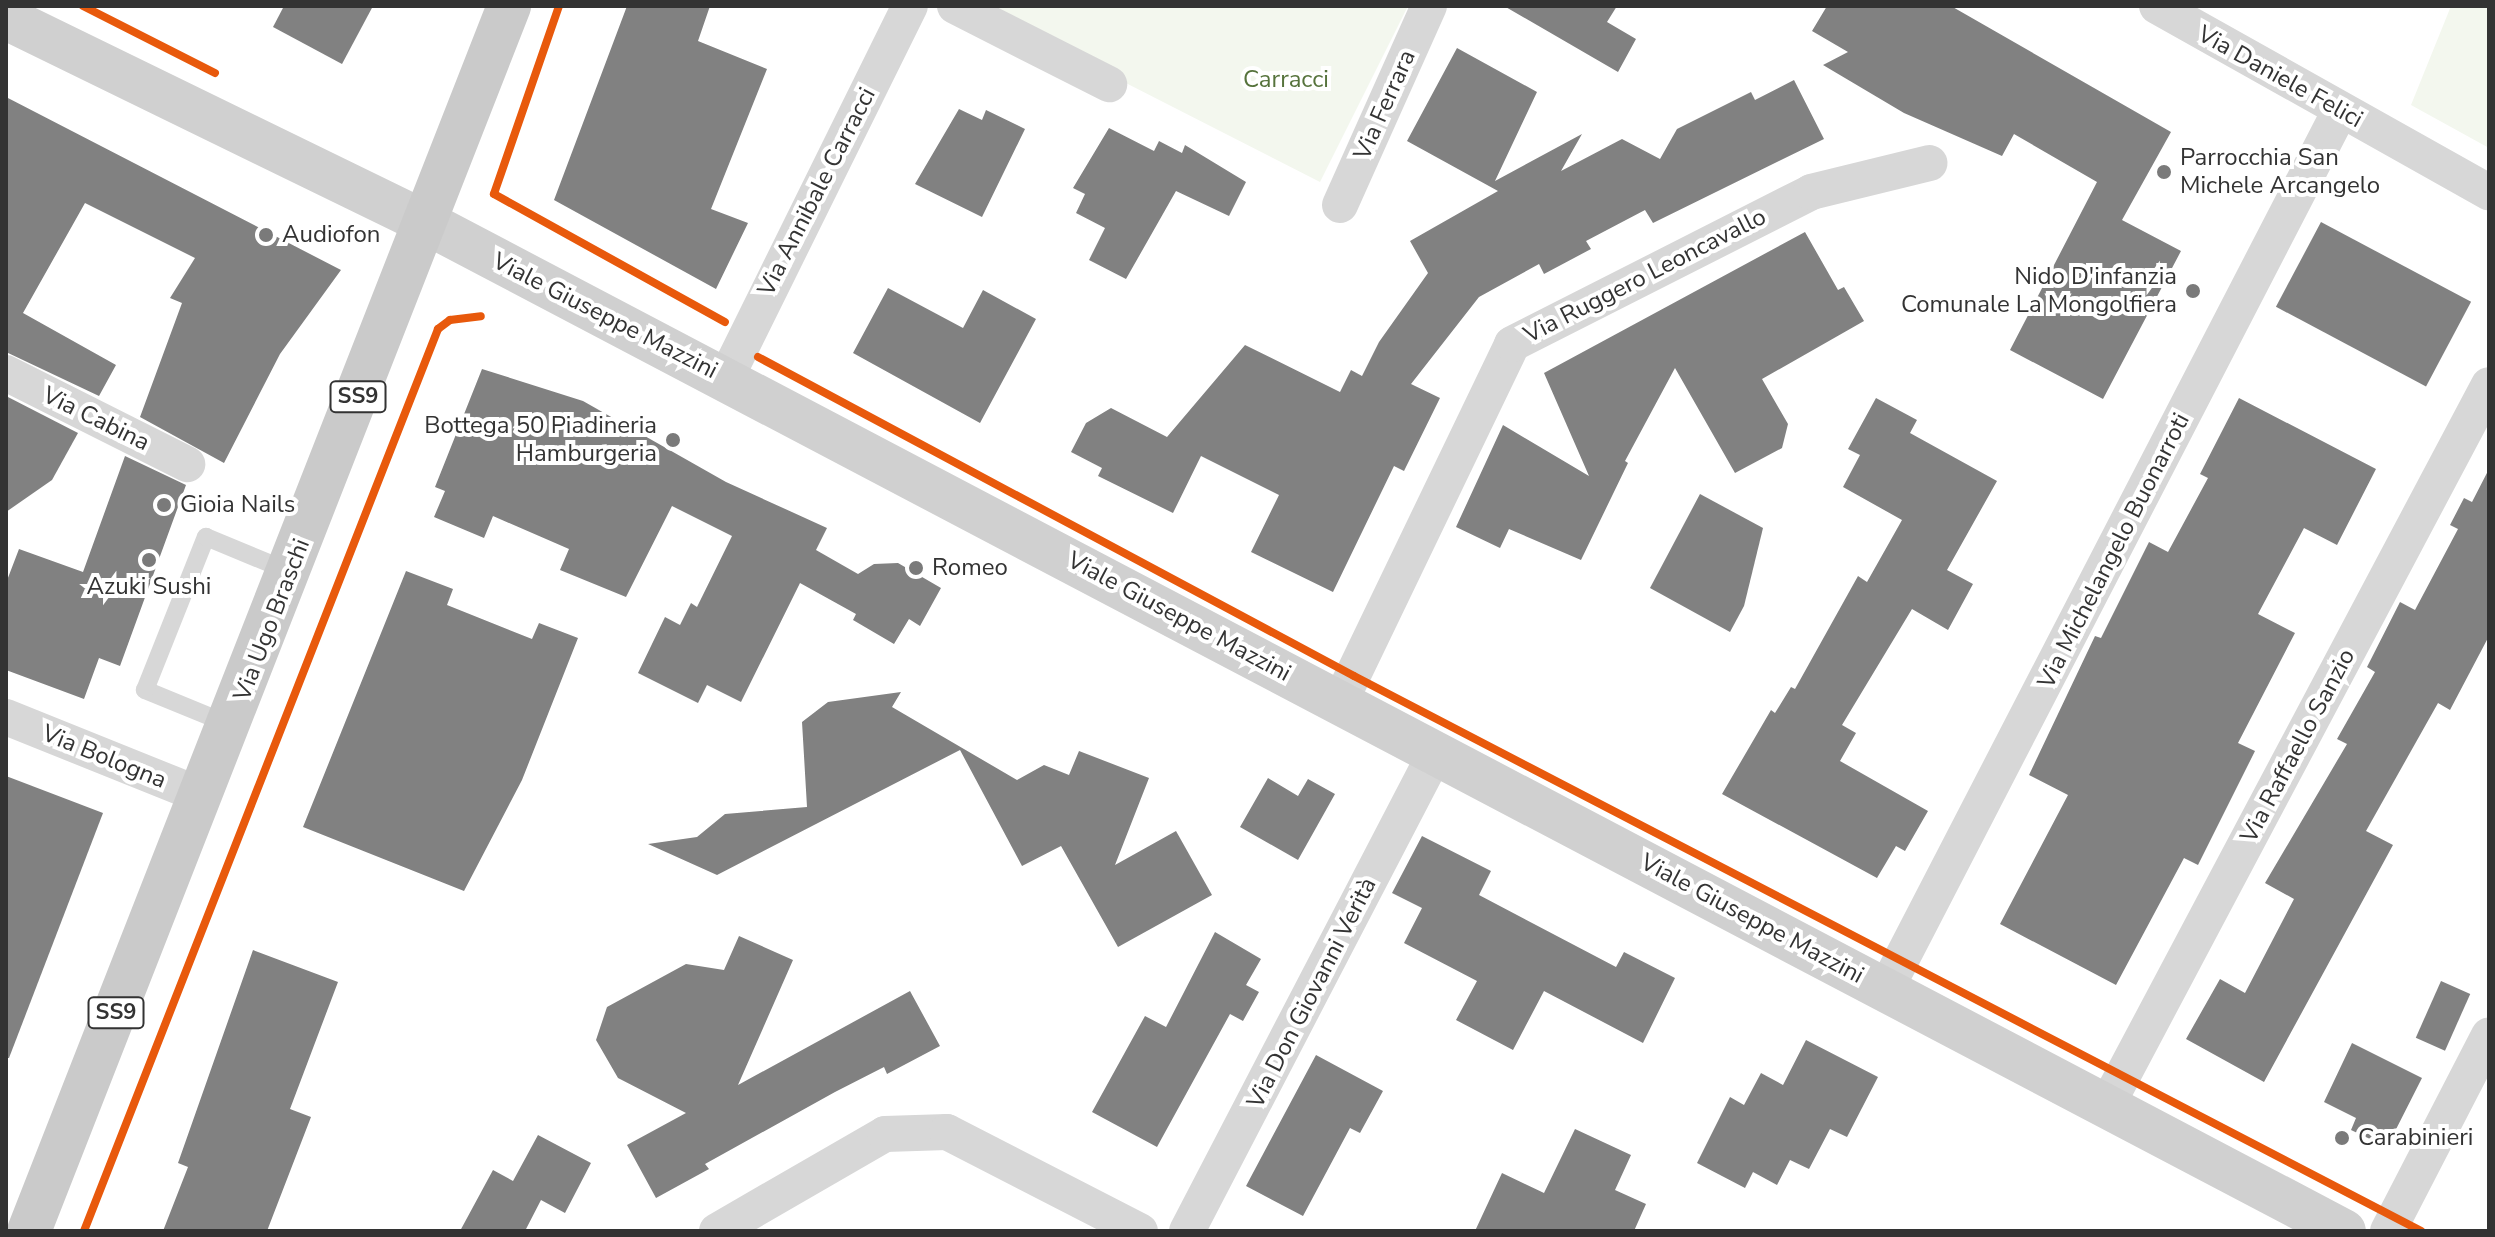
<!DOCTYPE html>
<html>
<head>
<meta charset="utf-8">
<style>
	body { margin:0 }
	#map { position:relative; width:2495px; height:1237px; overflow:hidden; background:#fff; font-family:"Nunito Sans",sans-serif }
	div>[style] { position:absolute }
	.green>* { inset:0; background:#f3f7ee }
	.building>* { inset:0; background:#818181; transform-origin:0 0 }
	.lane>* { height:18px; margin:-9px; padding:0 9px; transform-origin:9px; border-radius:9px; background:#d7d7d7 }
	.street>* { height:36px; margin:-18px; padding:0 18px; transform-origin:18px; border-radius:18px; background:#d7d7d7 }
	.secondary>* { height:44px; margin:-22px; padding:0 22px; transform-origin:22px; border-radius:22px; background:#d0d0d0 }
	.primary>* { height:44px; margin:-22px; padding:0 22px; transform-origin:22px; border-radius:22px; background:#cacaca }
	.cycleway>* { height:8px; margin:-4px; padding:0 4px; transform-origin:4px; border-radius:4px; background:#e8590c }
	.dots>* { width:22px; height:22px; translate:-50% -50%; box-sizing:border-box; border:4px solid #fff; border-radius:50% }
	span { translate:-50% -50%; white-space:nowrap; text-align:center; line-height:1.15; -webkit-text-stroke:8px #fff; paint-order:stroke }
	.shield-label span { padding:2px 6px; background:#fff; border:2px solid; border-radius:6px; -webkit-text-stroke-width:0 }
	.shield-label { font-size:22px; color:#333; font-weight:700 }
	.street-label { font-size:24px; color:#333 }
	.park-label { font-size:24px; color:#56733c }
	.poi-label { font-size:24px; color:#333 }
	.left { translate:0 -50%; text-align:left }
	.right { translate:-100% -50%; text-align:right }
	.frame { position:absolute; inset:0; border:8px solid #333; pointer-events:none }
</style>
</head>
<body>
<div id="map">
	<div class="green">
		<i style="clip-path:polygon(975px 6px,1408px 6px,1320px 182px)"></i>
		<i style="clip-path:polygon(2451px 6px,2489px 6px,2489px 148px,2411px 105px)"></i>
	</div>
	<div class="building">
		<i style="clip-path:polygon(284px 6px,373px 6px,342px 64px,273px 27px)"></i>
		<i style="clip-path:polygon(627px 6px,710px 6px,698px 41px,767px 69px,711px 209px,748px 223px,716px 289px,554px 200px)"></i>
		<i style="clip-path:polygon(1504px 6px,1617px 6px,1607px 22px,1636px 39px,1618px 72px)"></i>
		<i style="clip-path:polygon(1827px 6px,1951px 6px,2171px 132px,2122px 220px,2181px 251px,2103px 399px,2010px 350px,2097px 182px,2014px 134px,2002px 156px,1904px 113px,1823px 65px,1848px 52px,1812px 31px)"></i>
		<i style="clip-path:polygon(1457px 48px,1537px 92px,1495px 181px,1582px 134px,1561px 171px,1622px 139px,1660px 159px,1677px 129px,1751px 92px,1755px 100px,1794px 80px,1824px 139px,1653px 223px,1645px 210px,1586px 241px,1591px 249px,1544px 274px,1539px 264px,1479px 297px,1411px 384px,1440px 398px,1404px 471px,1394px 466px,1333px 592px,1251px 552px,1279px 495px,1201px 456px,1173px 513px,1098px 476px,1102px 468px,1071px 452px,1086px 423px,1111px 408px,1167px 437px,1245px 345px,1340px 392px,1351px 370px,1362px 376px,1379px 342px,1428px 273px,1410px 241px,1498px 191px,1407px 141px)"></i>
		<i style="clip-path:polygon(6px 97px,341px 270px,280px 354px,224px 463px,140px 417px,182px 303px,170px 298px,195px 258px,85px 203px,23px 313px,116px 365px,99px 396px,6px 352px)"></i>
		<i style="clip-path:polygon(959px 109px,982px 120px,986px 110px,1025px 129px,982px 217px,915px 184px)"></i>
		<i style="clip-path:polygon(1109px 128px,1154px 151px,1159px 141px,1182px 153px,1185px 145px,1246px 182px,1229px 216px,1176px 191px,1126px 279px,1089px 260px,1105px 228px,1076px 213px,1085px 194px,1073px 188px)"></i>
		<i style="left:2321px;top:222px;width:170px;height:96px;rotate:28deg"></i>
		<i style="clip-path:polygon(1805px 232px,1838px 290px,1844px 287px,1864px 321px,1762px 379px,1788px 424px,1782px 448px,1735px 473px,1675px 368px,1625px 461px,1628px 463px,1581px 560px,1509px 529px,1500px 548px,1456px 527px,1503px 425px,1589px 476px,1544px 373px)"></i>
		<i style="clip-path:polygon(888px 288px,963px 328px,983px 290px,1036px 319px,980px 423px,853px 353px)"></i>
		<i style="clip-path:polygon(482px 369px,583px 401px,726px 482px,827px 528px,816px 550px,858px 574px,874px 564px,898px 563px,941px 588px,920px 626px,909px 619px,894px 644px,853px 620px,856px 614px,800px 583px,741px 702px,707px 685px,698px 703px,638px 673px,665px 617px,680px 625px,691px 603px,697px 607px,732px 536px,672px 506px,626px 597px,560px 570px,569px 549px,493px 516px,484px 538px,434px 517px,445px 491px,435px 487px)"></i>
		<i style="clip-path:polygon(6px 396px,78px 433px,52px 480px,6px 512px)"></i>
		<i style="clip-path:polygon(1876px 398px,1917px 420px,1910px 433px,1997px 481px,1947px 570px,1973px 584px,1948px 630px,1912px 609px,1842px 725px,1856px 733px,1840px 761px,1928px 811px,1905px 851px,1896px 846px,1877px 878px,1722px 794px,1771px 710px,1775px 713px,1791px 687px,1795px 689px,1858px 576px,1867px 582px,1902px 520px,1843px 487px,1860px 455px,1848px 449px)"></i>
		<i style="clip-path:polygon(2239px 398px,2376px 469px,2337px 545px,2304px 528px,2258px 614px,2295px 633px,2238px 743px,2255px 751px,2198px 865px,2184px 858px,2116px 985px,2000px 924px,2068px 795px,2029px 775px,2095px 636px,2101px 638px,2149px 542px,2168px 552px,2208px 478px,2200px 474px)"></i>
		<i style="clip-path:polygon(125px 456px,186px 485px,120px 666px,99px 658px,84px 699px,6px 670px,6px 583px,19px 549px,83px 572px)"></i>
		<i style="clip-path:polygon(2489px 469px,2489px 636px,2450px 710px,2438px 703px,2366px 831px,2393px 845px,2264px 1082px,2186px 1039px,2220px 979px,2245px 993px,2294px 899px,2265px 883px,2347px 744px,2337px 739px,2375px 672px,2367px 667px,2400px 602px,2415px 610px,2458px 529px,2450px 525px,2464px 498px,2472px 502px)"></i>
		<i style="clip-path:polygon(1700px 494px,1763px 528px,1744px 606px,1730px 632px,1650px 588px)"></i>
		<i style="clip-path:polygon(406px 571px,453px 589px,447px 605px,532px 639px,539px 623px,578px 638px,522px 780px,464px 891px,303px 827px)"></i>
		<i style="clip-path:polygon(901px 692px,892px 707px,1017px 780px,1044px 765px,1069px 775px,1079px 751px,1149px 778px,1115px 865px,1176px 831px,1212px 895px,1118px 947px,1061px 846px,1022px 866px,960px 750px,717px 875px,648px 844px,697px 837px,725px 814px,807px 807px,802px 722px,828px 702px)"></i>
		<i style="clip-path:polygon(6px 776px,103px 813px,9px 1058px,6px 1058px)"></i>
		<i style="clip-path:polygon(1268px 778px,1298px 796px,1308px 779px,1335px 794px,1298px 860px,1240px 827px)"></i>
		<i style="clip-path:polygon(1422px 836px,1491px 871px,1479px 895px,1616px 967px,1624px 952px,1675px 978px,1643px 1043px,1544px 991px,1513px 1050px,1456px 1020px,1477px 981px,1404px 943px,1422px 908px,1392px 893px)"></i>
		<i style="clip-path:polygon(1215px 932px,1261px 959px,1246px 985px,1259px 992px,1243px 1021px,1230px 1014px,1157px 1147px,1092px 1112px,1145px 1016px,1166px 1027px)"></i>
		<i style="clip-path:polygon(739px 936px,793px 960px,738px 1085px,910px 991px,940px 1046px,887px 1074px,884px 1067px,835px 1092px,705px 1164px,709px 1169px,656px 1198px,627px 1145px,686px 1113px,618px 1078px,596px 1040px,607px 1007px,686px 964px,724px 970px)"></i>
		<i style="clip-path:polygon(253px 950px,338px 982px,290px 1109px,311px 1117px,267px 1231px,163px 1231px,188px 1167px,178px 1163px)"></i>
		<i style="left:2441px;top:981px;width:32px;height:62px;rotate:24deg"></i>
		<i style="clip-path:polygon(1806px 1040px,1878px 1077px,1847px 1137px,1830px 1129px,1809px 1169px,1790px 1160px,1777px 1185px,1753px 1172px,1745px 1188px,1697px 1163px,1730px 1097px,1744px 1105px,1761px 1073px,1783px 1085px)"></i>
		<i style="clip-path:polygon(2352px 1043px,2422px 1078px,2387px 1147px,2351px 1130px,2356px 1118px,2324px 1102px)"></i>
		<i style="clip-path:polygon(1316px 1055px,1383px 1091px,1360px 1133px,1350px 1128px,1303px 1216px,1246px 1186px)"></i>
		<i style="clip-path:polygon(1575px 1129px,1631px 1155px,1615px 1190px,1646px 1204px,1634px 1231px,1475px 1231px,1502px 1173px,1544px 1193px)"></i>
		<i style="clip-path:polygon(538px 1135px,591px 1163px,565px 1213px,541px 1200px,525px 1231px,460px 1231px,493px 1170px,513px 1181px)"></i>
	</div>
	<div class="lane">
		<i style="left:228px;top:724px;width:90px;rotate:-157.7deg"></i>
		<i style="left:145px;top:690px;width:165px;rotate:-68.3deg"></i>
		<i style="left:206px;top:537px;width:89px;rotate:22.5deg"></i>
	</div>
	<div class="street">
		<i style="left:955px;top:6px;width:173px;rotate:26.9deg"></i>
		<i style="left:2157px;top:6px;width:381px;rotate:29.3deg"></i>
		<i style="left:1340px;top:205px;width:218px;rotate:-65.9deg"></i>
		<i style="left:6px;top:373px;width:203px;rotate:26.7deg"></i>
		<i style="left:726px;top:378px;width:415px;rotate:-63.7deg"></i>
		<i style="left:1339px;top:704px;width:399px;rotate:-64.3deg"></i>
		<i style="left:1512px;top:344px;width:335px;rotate:-26.9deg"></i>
		<i style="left:1811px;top:192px;width:122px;rotate:-13.7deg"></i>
		<i style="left:6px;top:717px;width:212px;rotate:21.9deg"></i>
		<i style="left:1886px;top:989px;width:988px;rotate:-62.66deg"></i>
		<i style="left:2106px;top:1107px;width:817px;rotate:-62.06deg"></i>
		<i style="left:717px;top:1231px;width:194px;rotate:-30deg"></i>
		<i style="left:885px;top:1134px;width:62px;rotate:-1.8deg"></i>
		<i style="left:947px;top:1132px;width:217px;rotate:27.2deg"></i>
		<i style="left:1187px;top:1231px;width:538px;rotate:-62.53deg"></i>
		<i style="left:2388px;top:1231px;width:220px;rotate:-62.7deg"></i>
	</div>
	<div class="secondary">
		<i style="left:6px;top:18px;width:466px;rotate:26deg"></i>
		<i style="left:425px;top:222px;width:2168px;rotate:27.74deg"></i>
	</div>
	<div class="primary">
		<i style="left:29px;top:1231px;width:1316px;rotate:-68.6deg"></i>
	</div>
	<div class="cycleway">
		<i style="left:83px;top:6px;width:148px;rotate:26.9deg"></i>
		<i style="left:559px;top:6px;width:199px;rotate:109.1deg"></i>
		<i style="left:494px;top:194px;width:264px;rotate:29deg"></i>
		<i style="left:758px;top:357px;width:676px;rotate:28.16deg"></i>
		<i style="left:1354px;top:676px;width:1203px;rotate:27.48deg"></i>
		<i style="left:84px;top:1231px;width:969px;rotate:-68.57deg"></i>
		<i style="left:438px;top:329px;width:15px;rotate:-37deg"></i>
		<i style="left:450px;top:320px;width:31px;rotate:-7deg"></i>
	</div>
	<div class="dots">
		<i style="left:2164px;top:172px;background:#7a7a7a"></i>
		<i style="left:266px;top:235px;background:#7a7a7a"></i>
		<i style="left:2193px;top:291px;background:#7a7a7a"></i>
		<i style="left:673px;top:440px;background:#7a7a7a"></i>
		<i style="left:164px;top:505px;background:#7a7a7a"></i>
		<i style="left:149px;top:560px;background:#7a7a7a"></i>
		<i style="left:916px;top:568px;background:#7a7a7a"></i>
		<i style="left:2342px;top:1138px;background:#7a7a7a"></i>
	</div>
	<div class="shield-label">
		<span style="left:358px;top:397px">SS9</span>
		<span style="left:116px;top:1013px">SS9</span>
	</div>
	<div class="street-label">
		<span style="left:2280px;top:77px;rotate:29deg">Via Daniele Felici</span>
		<span style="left:1385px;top:105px;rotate:-66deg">Via Ferrara</span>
		<span style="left:817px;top:192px;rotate:-63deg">Via Annibale Carracci</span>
		<span style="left:1645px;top:276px;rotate:-27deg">Via Ruggero Leoncavallo</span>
		<span style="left:605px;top:316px;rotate:27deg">Viale Giuseppe Mazzini</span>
		<span style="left:96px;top:419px;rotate:26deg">Via Cabina</span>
		<span style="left:2114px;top:551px;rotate:-63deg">Via Michelangelo Buonarroti</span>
		<span style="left:1179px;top:617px;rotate:28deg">Viale Giuseppe Mazzini</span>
		<span style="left:272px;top:620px;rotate:-69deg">Via Ugo Braschi</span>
		<span style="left:2298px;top:746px;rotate:-62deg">Via Raffaello Sanzio</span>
		<span style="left:104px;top:757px;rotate:22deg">Via Bologna</span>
		<span style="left:1752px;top:919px;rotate:28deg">Viale Giuseppe Mazzini</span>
		<span style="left:1312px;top:993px;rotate:-63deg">Via Don Giovanni Verità</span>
	</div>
	<div class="park-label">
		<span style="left:1286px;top:80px">Carracci</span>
	</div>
	<div class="poi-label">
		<span class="left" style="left:2180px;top:172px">Parrocchia San<br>Michele Arcangelo</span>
		<span class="left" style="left:282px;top:235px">Audiofon</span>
		<span class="right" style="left:2177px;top:291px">Nido D'infanzia<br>Comunale La Mongolfiera</span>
		<span class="right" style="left:657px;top:440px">Bottega 50 Piadineria<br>Hamburgeria</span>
		<span class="left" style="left:180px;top:505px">Gioia Nails</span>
		<span class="left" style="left:932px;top:568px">Romeo</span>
		<span style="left:149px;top:587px">Azuki Sushi</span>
		<span class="left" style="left:2358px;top:1138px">Carabinieri</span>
	</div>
	<div class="frame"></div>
</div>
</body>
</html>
